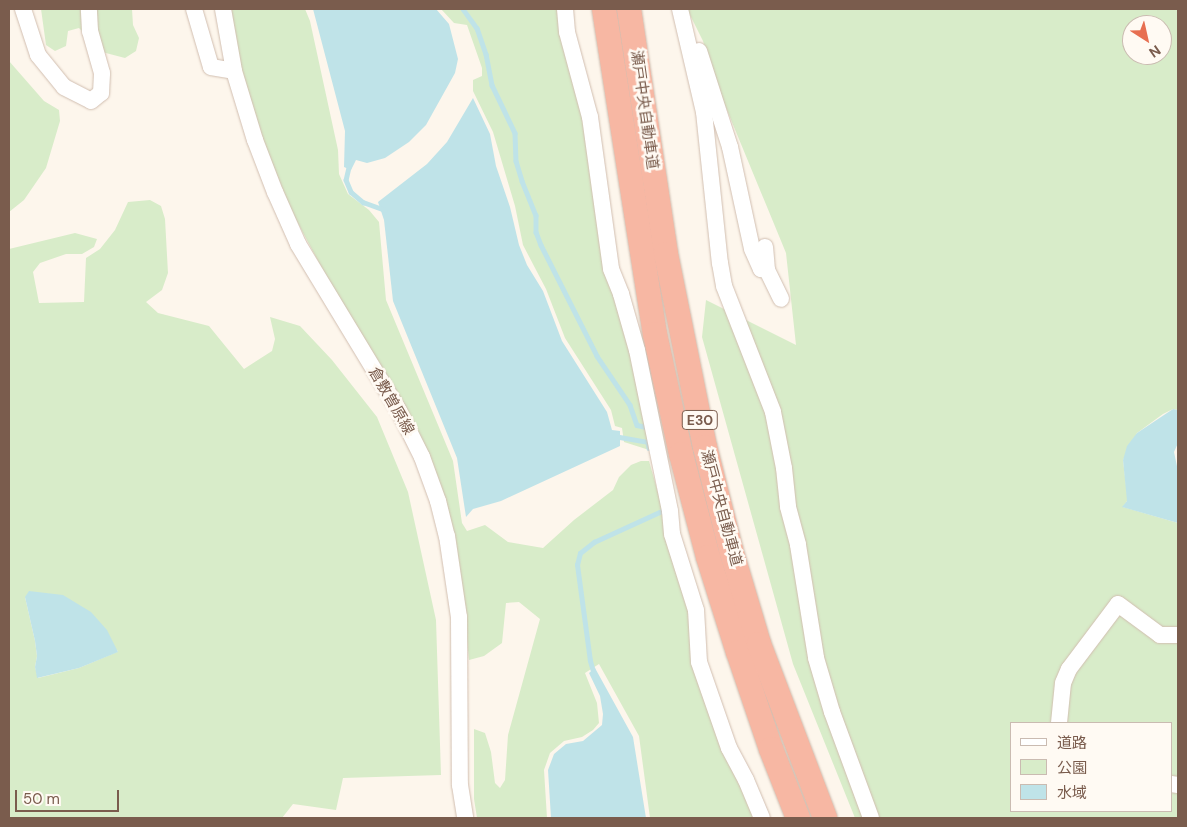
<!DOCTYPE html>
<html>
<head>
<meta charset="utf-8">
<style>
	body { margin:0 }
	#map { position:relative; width:1187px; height:827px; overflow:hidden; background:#fdf6ec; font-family:"DM Sans","Noto Sans JP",sans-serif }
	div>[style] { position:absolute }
	.green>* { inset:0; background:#d8ecc9 }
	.water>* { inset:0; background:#bfe3e8 }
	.stream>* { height:4.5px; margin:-2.25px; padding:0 2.25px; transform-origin:2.25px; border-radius:2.25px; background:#bfe3e8 }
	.roads { filter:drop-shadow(0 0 1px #d1beb0) drop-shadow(0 0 1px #d1beb0) }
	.minor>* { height:16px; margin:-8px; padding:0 8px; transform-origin:8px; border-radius:8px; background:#fff }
	.highway>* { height:24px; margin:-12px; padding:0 12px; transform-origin:12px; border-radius:12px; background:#f7b7a3 }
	span { translate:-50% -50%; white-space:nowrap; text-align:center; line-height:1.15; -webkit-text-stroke:5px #fffaf3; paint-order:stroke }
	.shield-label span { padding:1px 4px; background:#fffaf3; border:1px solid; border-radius:4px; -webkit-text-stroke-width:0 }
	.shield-label { font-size:14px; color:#7a5c4d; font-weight:700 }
	.street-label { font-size:15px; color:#7a5c4d }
	.frame { position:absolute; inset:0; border:10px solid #7a5c4d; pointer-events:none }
	.legend { position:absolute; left:1010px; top:722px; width:162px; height:90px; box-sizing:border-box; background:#fffaf3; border:1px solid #cabbb1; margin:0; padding:6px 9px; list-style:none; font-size:15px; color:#7a5c4d }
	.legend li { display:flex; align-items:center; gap:10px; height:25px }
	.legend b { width:25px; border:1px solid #cabbb1 }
	.north { position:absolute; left:1122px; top:15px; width:50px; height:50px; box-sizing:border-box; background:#fffaf3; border:1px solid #cabbb1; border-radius:50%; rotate:145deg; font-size:14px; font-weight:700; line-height:20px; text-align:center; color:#7a5c4d }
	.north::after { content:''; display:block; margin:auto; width:18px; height:22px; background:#e76f51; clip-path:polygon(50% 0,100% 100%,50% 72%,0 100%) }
	.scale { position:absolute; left:15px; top:790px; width:104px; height:22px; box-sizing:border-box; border:2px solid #7a5c4d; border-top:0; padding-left:6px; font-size:15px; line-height:18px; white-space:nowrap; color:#7a5c4d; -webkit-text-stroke:4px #fffaf3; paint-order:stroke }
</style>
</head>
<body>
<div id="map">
	<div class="green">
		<i style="clip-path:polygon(41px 9px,132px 9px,133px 25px,139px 38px,136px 51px,125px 58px,102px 52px,79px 28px,68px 31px,66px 46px,55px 51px,46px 45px)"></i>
		<i style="clip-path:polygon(230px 9px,305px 9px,310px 21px,338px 150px,339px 174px,348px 194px,369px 210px,379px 222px,386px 300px,453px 461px,462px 523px,467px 531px,485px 525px,508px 542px,543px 548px,574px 520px,613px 490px,619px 477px,631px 465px,641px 461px,649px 461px,694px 618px,695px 664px,757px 818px,650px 818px,639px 736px,599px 664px,585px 673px,597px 703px,599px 723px,593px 730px,582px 737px,564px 741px,550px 753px,544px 770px,547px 818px,477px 818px,474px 799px,474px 729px,485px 733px,491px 752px,495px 783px,500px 788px,505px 780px,508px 735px,540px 619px,519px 602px,506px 603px,502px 643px,484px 656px,469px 660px,463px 601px,431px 458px,404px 403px,332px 287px,293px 214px,267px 151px,242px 72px)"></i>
		<i style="clip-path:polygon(441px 9px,561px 9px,586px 117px,618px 295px,653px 447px,646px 449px,624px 442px,622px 428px,615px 426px,611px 410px,565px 338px,546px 289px,523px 245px,515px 206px,493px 132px,473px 91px,473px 80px,482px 76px,482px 68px,467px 25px,454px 23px)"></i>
		<i style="clip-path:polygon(evenodd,687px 9px,1178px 9px,1178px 410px,1173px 409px,1163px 414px,1137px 433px,1123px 460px,1127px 494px,1127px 501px,1123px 507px,1178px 523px,1178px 818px,855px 818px,793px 664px,702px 337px,706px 300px,796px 345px,786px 253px,715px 81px,703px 41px,687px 9px,1132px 25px,1162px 25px,1162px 55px,1132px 55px,1132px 25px,687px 9px,1011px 723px,1171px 723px,1171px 811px,1011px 811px,1011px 723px)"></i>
		<i style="clip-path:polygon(9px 61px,44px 101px,59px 110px,60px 121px,46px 168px,24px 200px,9px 212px)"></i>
		<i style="clip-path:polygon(evenodd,150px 200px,161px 206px,165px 219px,168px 273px,162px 290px,146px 302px,158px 313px,209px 326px,244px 369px,272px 351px,275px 339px,270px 317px,300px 326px,332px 360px,377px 417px,408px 492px,436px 620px,441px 775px,343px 778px,336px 810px,293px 804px,282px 818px,9px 818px,9px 249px,75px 233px,97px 239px,94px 247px,82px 254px,66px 254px,40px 263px,33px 272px,39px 303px,84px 302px,86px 258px,100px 249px,115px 230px,128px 202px,150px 200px,25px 597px,118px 651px,117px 652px,79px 668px,38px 678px,35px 667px,37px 656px,35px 641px,25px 597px)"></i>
	</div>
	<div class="water">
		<i style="clip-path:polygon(313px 9px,436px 9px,449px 24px,458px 59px,455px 73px,426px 125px,409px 142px,385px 158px,367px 163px,356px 160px,351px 170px,344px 167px,345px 131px)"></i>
		<i style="clip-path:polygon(473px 98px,490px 134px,496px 166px,510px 207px,519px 245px,527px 265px,543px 291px,562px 341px,607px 412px,612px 430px,620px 431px,620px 446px,501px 501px,473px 509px,466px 517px,457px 458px,393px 301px,384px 220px,378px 202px,427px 164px,447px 142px)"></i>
		<i style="clip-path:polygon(1173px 409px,1178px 410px,1178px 443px,1174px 452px,1178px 471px,1178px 523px,1122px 507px,1127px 501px,1123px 460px,1127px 446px,1137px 433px)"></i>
		<i style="clip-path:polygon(29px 591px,63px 595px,91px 612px,107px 630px,118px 652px,79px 668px,37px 678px,35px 667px,37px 656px,35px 641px,25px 597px)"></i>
		<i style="clip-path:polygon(595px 668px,633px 737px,646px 818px,551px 818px,548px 770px,554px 754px,566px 744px,583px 741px,602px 725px,603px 714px,600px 696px,589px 673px)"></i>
	</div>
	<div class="stream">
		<i style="left:463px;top:9px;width:24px;rotate:54deg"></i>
		<i style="left:477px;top:28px;width:28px;rotate:71deg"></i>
		<i style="left:486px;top:54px;width:32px;rotate:79deg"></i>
		<i style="left:492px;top:85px;width:53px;rotate:64.4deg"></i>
		<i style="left:515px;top:133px;width:28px;rotate:88deg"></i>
		<i style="left:516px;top:161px;width:21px;rotate:73deg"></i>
		<i style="left:522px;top:181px;width:37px;rotate:68deg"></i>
		<i style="left:536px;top:215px;width:17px;rotate:90deg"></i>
		<i style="left:536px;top:232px;width:14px;rotate:69deg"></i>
		<i style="left:541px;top:245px;width:124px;rotate:63.2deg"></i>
		<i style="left:597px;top:356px;width:59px;rotate:56deg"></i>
		<i style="left:630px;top:405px;width:21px;rotate:71deg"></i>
		<i style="left:637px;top:425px;width:13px;rotate:13deg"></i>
		<i style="left:350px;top:163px;width:17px;rotate:103deg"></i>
		<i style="left:346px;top:180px;width:13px;rotate:67deg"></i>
		<i style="left:351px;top:192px;width:16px;rotate:40deg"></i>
		<i style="left:363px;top:202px;width:23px;rotate:20deg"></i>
		<i style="left:614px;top:436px;width:35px;rotate:10deg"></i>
		<i style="left:648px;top:442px;width:6px;rotate:81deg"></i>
		<i style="left:594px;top:675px;width:15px;rotate:-106deg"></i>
		<i style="left:590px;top:661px;width:97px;rotate:-97.7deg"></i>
		<i style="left:577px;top:565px;width:12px;rotate:-76deg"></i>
		<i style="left:580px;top:553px;width:18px;rotate:-38deg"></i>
		<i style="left:594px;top:542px;width:77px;rotate:-24.6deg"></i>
		<i style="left:664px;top:510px;width:4px;rotate:-104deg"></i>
	</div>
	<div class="roads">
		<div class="minor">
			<i style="left:23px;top:9px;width:48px;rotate:71.9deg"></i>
			<i style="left:38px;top:55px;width:41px;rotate:50.9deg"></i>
			<i style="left:64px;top:87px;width:30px;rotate:27deg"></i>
			<i style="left:91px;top:101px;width:13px;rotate:-39deg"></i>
			<i style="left:101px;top:93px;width:20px;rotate:-87deg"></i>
			<i style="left:102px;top:73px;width:44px;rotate:-105.9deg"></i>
			<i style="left:90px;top:31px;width:22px;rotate:-93deg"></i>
			<i style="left:194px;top:9px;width:60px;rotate:73.7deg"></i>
			<i style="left:211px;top:67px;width:23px;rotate:10deg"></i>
			<i style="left:223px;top:9px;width:63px;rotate:79.9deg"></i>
			<i style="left:234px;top:71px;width:72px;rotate:73.1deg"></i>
			<i style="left:255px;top:140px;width:56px;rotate:69deg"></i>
			<i style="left:275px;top:192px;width:57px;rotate:66.1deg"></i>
			<i style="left:298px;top:244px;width:195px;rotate:58.8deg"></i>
			<i style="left:399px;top:411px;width:51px;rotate:63.4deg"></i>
			<i style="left:422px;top:457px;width:47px;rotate:70deg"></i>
			<i style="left:438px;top:501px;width:36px;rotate:76deg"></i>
			<i style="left:447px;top:536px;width:82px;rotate:81.6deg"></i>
			<i style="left:459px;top:617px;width:168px;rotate:89.7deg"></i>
			<i style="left:460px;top:785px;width:33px;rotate:81deg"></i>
			<i style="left:565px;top:9px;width:23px;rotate:85deg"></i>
			<i style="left:567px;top:32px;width:88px;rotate:74.9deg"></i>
			<i style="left:590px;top:117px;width:153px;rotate:82.1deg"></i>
			<i style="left:611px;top:269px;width:27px;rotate:68deg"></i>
			<i style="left:621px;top:294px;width:58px;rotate:74.1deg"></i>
			<i style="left:637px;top:350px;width:164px;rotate:78.4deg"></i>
			<i style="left:670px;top:511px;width:23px;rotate:85deg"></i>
			<i style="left:672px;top:534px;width:80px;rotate:72.5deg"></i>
			<i style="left:696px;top:610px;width:52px;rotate:86.7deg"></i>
			<i style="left:699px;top:662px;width:91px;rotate:70.8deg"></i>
			<i style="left:729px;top:748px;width:36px;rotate:62deg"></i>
			<i style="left:746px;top:780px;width:41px;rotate:67.2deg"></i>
			<i style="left:680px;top:9px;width:106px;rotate:76.9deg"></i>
			<i style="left:704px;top:112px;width:152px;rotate:84deg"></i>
			<i style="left:720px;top:263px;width:23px;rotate:80deg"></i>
			<i style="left:724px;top:286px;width:135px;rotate:68.7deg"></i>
			<i style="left:773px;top:412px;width:57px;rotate:78.9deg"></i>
			<i style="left:784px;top:468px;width:39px;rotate:84deg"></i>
			<i style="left:788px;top:507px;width:39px;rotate:75deg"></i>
			<i style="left:798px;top:545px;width:114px;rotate:80.9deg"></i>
			<i style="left:816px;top:658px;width:56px;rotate:73.5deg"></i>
			<i style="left:832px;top:712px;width:113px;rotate:69.8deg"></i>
			<i style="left:699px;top:51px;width:101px;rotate:72.1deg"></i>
			<i style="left:730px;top:147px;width:104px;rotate:77.8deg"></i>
			<i style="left:752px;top:249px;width:22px;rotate:66deg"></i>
			<i style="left:761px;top:269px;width:6px;rotate:9deg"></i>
			<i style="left:765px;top:247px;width:23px;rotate:85deg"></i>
			<i style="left:767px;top:270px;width:32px;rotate:64deg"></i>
			<i style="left:1059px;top:723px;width:40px;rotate:-84.3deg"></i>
			<i style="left:1063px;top:683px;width:15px;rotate:-67deg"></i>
			<i style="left:1069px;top:669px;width:81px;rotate:-53deg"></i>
			<i style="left:1118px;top:604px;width:52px;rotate:36.4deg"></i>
			<i style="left:1160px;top:635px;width:18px"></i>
			<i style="left:1171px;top:784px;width:7px;rotate:8deg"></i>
		</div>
		<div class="highway">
			<i style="left:604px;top:9px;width:329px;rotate:81.1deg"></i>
			<i style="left:655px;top:334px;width:123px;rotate:77.8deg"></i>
			<i style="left:681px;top:454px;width:106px;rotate:75.3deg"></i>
			<i style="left:708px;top:557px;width:100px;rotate:72.5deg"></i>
			<i style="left:738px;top:652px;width:102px;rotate:71.2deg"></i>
			<i style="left:771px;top:749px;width:74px;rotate:68.6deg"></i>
			<i style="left:629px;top:9px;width:248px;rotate:81.4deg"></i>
			<i style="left:666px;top:254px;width:197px;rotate:78.6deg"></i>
			<i style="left:705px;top:447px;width:106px;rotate:75.8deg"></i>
			<i style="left:731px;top:550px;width:98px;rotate:73.4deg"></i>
			<i style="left:759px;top:644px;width:186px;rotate:69.2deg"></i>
		</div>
	</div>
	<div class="shield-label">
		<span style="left:700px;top:420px">E30</span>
	</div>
	<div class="street-label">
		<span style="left:644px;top:110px;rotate:82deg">瀬戸中央自動車道</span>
		<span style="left:391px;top:401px;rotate:60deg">倉敷曽原線</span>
		<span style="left:721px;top:508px;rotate:75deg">瀬戸中央自動車道</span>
	</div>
	<div class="frame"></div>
	<ul class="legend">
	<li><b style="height:6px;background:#fff"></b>道路</li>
	<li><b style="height:14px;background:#d8ecc9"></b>公園</li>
	<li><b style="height:14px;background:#bfe3e8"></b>水域</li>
	</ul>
	<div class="north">N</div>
	<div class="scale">50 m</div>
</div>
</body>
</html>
